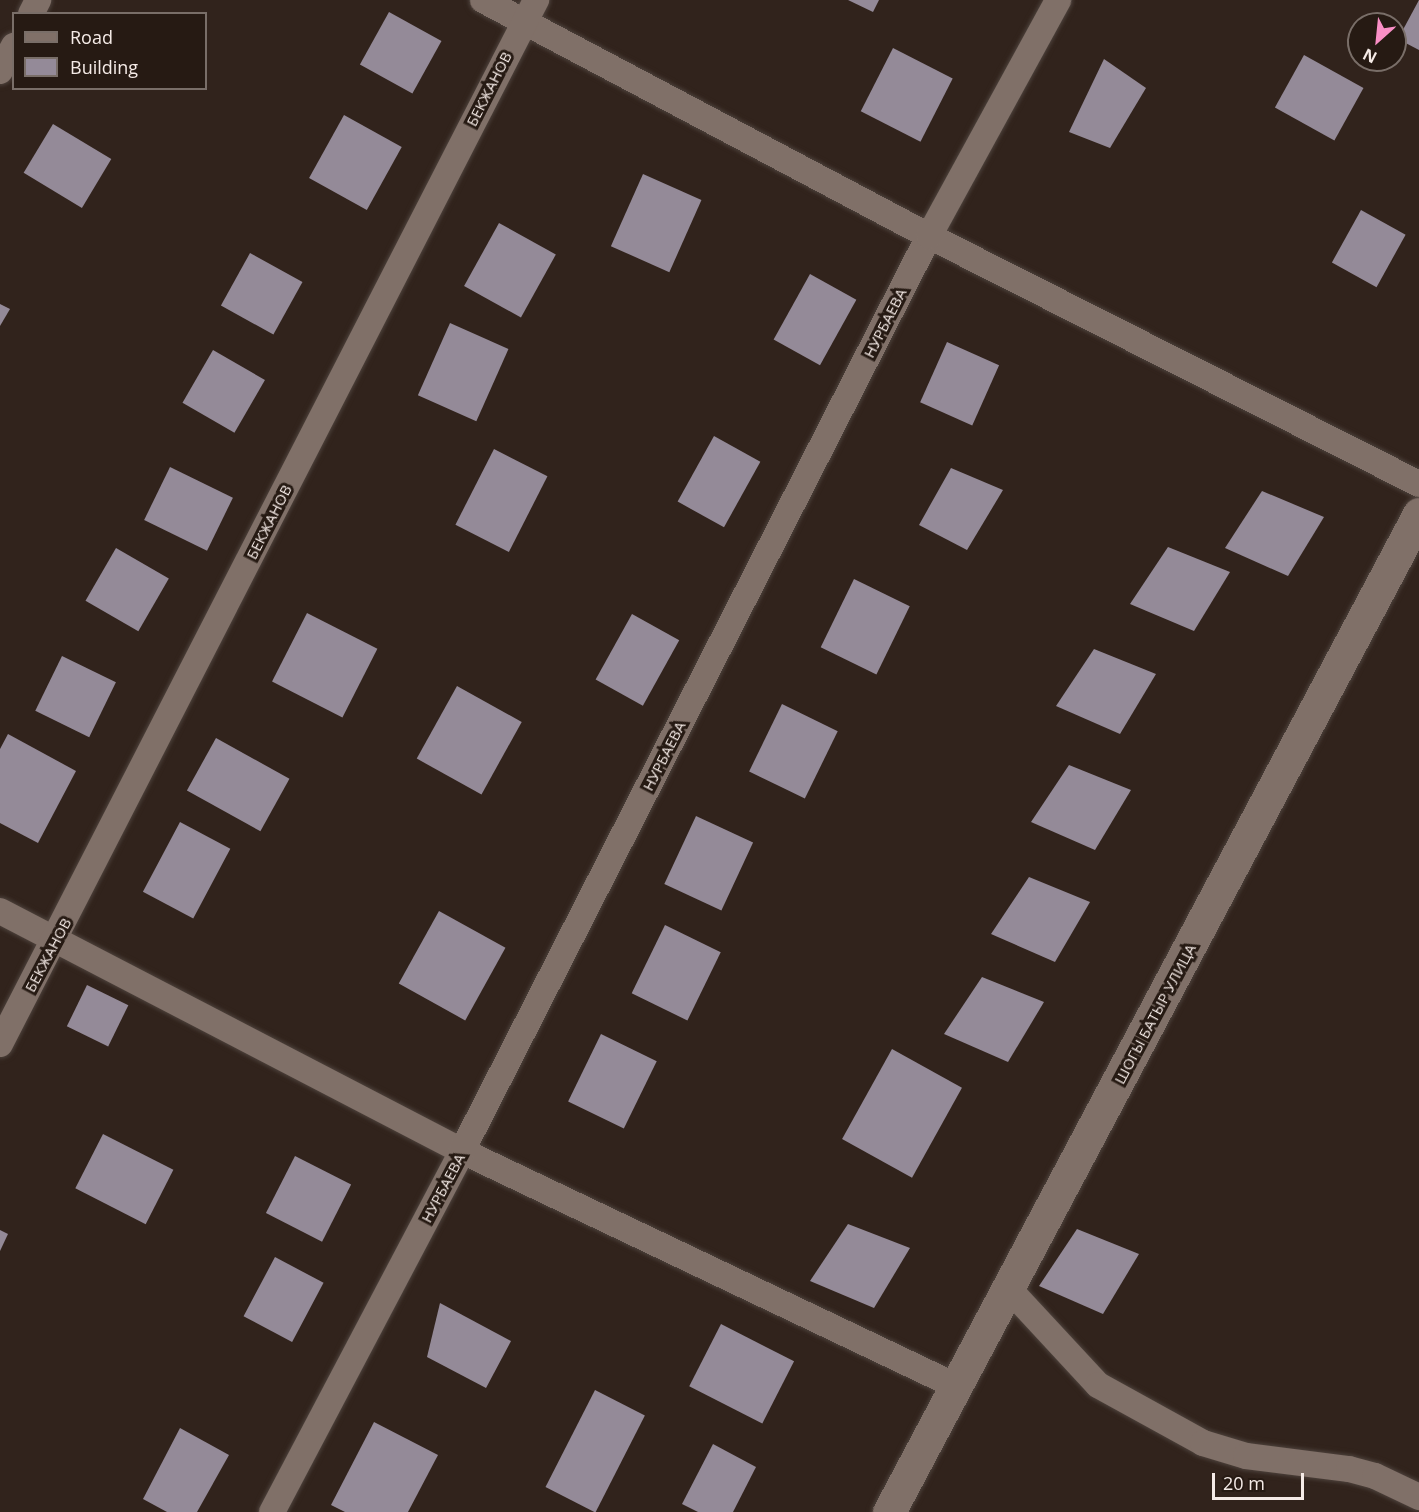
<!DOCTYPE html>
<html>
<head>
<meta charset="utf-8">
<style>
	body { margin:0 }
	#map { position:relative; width:1419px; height:1512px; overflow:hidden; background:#31231c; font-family:"Open Sans",sans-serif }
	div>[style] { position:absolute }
	.building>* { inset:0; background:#948a98; transform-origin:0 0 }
	.roads { filter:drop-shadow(0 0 2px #4d423c) drop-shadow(0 0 2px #4d423c) }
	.minor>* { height:26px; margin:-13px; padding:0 13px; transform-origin:13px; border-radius:13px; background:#807068 }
	.tertiary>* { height:33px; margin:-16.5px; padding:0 16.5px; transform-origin:16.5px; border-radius:16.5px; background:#807068 }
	span { translate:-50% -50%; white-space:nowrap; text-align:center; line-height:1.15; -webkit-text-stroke:6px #261a13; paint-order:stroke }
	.street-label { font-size:15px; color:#f5ebe7 }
	.legend { position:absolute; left:12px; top:12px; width:195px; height:78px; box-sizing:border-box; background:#261a13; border:2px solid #796e68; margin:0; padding:8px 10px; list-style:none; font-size:18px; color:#f5ebe7 }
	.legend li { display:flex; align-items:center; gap:12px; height:30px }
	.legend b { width:30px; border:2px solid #796e68 }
	.north { position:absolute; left:1347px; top:12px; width:60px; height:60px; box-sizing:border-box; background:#261a13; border:2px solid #796e68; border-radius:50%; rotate:207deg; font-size:16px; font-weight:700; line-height:24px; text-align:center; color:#f5ebe7 }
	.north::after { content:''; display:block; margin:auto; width:21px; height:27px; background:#fa8fc6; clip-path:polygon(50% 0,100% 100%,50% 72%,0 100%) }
	.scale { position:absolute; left:1212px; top:1473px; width:92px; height:27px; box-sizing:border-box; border:3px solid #f5ebe7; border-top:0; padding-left:8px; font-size:18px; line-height:21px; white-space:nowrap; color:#f5ebe7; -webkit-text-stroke:4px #261a13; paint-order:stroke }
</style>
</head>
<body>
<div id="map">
	<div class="building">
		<i style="clip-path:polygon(848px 0,879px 0,873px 12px)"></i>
		<i style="clip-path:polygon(1419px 0,1419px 50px,1398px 39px)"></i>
		<i style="left:389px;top:12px;width:60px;height:60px;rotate:29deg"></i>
		<i style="left:893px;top:48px;width:67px;height:71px;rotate:27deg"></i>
		<i style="left:1304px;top:55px;width:68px;height:60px;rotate:29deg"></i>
		<i style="clip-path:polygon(1104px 59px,1146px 88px,1110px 148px,1069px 132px)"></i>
		<i style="left:344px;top:115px;width:66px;height:72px;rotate:29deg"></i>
		<i style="left:53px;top:124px;width:68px;height:57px;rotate:31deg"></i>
		<i style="left:643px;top:174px;width:64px;height:79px;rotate:24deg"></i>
		<i style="left:1361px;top:210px;width:51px;height:60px;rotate:29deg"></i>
		<i style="left:499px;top:223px;width:65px;height:72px;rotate:29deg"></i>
		<i style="left:250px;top:253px;width:60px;height:60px;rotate:29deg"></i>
		<i style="left:810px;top:274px;width:53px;height:75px;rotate:29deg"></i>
		<i style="clip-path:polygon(0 304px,10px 309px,0 326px)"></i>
		<i style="left:450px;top:323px;width:64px;height:79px;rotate:24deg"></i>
		<i style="left:947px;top:342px;width:57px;height:66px;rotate:24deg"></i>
		<i style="left:213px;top:350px;width:60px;height:61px;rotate:30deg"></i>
		<i style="left:714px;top:436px;width:53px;height:75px;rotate:29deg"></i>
		<i style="left:494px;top:449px;width:60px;height:85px;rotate:27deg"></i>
		<i style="left:170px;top:467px;width:70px;height:59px;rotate:26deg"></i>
		<i style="clip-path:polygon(951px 468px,1003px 490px,967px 550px,919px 525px)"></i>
		<i style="clip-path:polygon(1262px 491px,1324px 517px,1288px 576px,1225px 548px)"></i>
		<i style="clip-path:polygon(1168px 547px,1230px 572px,1194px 631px,1130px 604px)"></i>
		<i style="left:116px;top:548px;width:61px;height:61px;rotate:30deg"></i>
		<i style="left:854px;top:579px;width:62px;height:76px;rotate:26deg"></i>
		<i style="left:307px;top:613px;width:79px;height:77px;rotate:27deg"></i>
		<i style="left:632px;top:614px;width:54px;height:75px;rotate:29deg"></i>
		<i style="clip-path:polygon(1094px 649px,1156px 674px,1120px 734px,1056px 706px)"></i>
		<i style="left:62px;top:656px;width:60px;height:61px;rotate:26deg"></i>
		<i style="left:457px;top:686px;width:74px;height:83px;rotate:29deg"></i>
		<i style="left:782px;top:704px;width:62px;height:75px;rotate:26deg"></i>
		<i style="clip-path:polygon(8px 734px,76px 771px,38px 843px,0 823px,0 749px)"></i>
		<i style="left:216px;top:738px;width:84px;height:60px;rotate:29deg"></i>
		<i style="clip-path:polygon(1069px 765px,1131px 790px,1095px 850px,1031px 822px)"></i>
		<i style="left:696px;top:816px;width:63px;height:75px;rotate:25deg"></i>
		<i style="left:180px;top:822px;width:57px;height:79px;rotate:28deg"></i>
		<i style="clip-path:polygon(1029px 877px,1090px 902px,1055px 962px,991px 934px)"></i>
		<i style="left:439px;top:911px;width:76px;height:83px;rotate:29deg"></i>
		<i style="left:665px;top:925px;width:62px;height:76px;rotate:26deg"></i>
		<i style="clip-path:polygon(982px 977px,1044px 1002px,1008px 1062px,944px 1034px)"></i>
		<i style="left:87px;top:985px;width:46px;height:46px;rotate:26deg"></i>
		<i style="left:601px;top:1034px;width:62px;height:75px;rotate:26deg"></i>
		<i style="left:892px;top:1049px;width:80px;height:103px;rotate:29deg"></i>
		<i style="left:103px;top:1134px;width:79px;height:61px;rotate:27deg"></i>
		<i style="left:295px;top:1156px;width:63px;height:64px;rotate:27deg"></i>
		<i style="clip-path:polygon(848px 1224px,910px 1248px,874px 1308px,810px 1281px)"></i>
		<i style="clip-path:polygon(1077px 1229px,1139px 1254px,1103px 1314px,1039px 1286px)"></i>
		<i style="clip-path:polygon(0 1230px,8px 1234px,0 1251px)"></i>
		<i style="left:275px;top:1257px;width:55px;height:67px;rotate:28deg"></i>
		<i style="clip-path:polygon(440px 1303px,511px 1341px,486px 1388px,427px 1357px)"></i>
		<i style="left:721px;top:1324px;width:82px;height:70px;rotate:27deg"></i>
		<i style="left:595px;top:1390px;width:56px;height:109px;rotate:27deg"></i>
		<i style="clip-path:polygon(374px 1422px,438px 1455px,408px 1512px,345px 1512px,331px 1505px)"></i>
		<i style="clip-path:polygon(180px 1428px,229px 1455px,197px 1512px,167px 1512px,143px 1499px)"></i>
		<i style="clip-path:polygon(713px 1444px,756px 1467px,733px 1512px,698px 1512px,682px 1504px)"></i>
	</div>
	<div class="roads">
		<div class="minor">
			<i style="left:483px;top:0;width:505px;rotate:27.89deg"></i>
			<i style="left:929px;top:236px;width:549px;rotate:26.84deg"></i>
			<i style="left:31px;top:14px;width:16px;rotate:-63deg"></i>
			<i style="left:0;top:71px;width:29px;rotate:-61deg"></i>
			<i style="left:0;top:911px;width:521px;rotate:27.45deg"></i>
			<i style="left:462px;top:1151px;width:549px;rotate:25.45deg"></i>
			<i style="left:0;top:1044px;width:1174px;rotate:-62.82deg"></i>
			<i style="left:1010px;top:1290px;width:129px;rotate:47.2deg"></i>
			<i style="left:1098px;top:1385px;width:120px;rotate:28.9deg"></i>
			<i style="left:1203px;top:1443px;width:45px;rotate:16.8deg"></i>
			<i style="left:1246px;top:1456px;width:104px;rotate:7.2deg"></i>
			<i style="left:1349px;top:1469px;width:27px;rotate:15deg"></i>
			<i style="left:1375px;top:1476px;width:49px;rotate:25.5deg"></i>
			<i style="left:272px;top:1512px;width:408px;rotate:-62.2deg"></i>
			<i style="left:462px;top:1151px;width:1027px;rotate:-62.96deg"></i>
			<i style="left:929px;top:236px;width:269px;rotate:-61.3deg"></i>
		</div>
		<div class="tertiary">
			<i style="left:889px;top:1512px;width:1130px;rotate:-62.03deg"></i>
		</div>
	</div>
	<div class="street-label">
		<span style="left:489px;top:89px;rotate:-63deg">БЕКЖАНОВ</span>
		<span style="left:885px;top:323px;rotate:-63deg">НУРБАЕВА</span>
		<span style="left:269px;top:522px;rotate:-63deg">БЕКЖАНОВ</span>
		<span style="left:664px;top:756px;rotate:-63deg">НУРБАЕВА</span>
		<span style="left:48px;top:955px;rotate:-62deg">БЕКЖАНОВ</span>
		<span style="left:1155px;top:1014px;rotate:-62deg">ШОГЫ БАТЫР УЛИЦА</span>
		<span style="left:443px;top:1188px;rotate:-62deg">НУРБАЕВА</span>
	</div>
	<ul class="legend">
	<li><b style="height:8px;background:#807068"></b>Road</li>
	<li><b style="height:16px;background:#948a98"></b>Building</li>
	</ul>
	<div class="north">N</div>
	<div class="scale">20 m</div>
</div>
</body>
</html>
